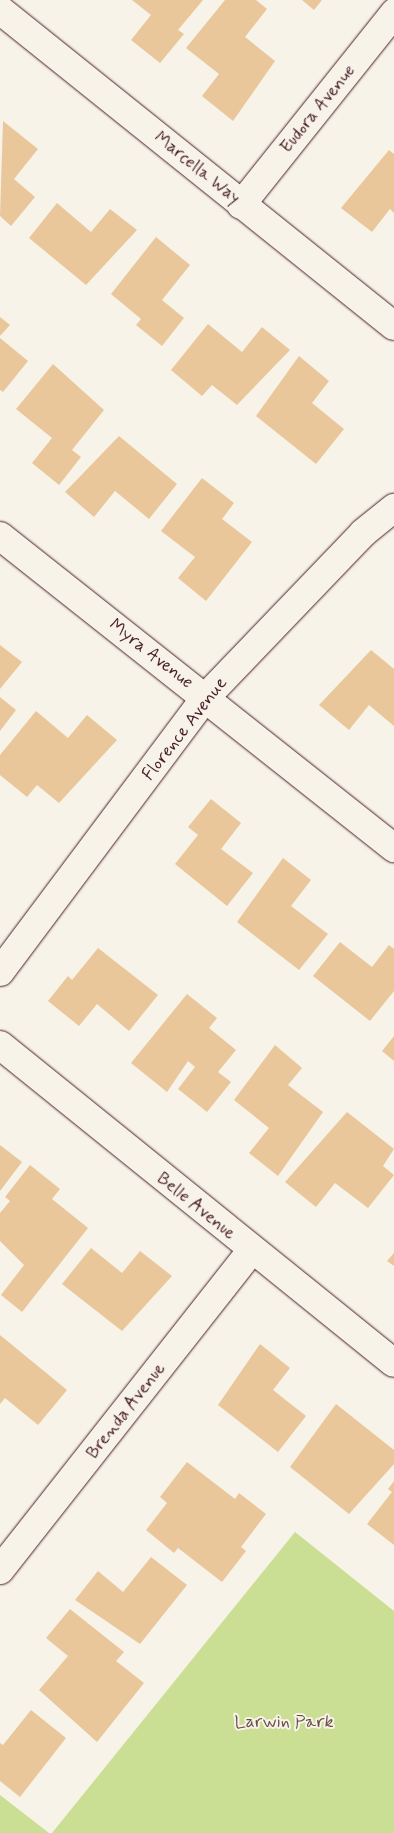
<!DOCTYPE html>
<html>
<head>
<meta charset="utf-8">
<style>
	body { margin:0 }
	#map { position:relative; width:394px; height:1833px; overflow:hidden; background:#f7f3e8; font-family:Mynerve,sans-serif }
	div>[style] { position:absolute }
	.green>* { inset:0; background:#cadf94 }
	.building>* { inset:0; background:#e9c79b }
	.roads { filter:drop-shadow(0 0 1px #4a1f2b) drop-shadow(0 0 1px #4a1f2b) }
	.minor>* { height:28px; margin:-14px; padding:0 14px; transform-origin:14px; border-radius:14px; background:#f7f3e8 }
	span { translate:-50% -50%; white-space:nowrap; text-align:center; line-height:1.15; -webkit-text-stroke:4px #f7f3e8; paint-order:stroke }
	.street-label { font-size:18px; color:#4a1f2b }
	.park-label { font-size:18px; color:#6a4f45 }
</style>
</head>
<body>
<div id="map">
	<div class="green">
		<i style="clip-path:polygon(295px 1532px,394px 1611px,394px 1833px,52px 1833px)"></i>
		<i style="clip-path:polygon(0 1795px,49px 1833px,0 1833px)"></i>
	</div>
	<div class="building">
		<i style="clip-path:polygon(132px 0,203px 0,178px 30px,184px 34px,160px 63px,131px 40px,151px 15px)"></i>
		<i style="clip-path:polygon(225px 0,256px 0,267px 9px,245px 37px,275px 61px,233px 121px,202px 96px,219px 74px,186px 48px)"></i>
		<i style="clip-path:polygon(302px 0,322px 0,314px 10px)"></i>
		<i style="clip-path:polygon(3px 121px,38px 149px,14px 179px,35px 197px,11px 226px,0 216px)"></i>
		<i style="clip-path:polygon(389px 150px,394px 154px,394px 213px,390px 209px,372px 232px,341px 208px)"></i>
		<i style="clip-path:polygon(57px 203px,91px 232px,110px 209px,137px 230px,86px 285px,29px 238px)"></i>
		<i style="clip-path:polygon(156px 237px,190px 265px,162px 300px,184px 318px,162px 346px,136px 325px,141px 319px,111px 294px)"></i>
		<i style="clip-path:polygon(0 317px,10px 325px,0 336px)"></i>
		<i style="clip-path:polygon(208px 324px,242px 352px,262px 327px,290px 350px,237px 405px,212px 385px,202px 396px,171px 370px)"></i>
		<i style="clip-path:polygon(0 338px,28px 361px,3px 392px,0 390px)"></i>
		<i style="clip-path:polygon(299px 356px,329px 381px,312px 403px,344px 429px,316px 464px,256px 416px)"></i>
		<i style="clip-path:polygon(53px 364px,104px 410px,72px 450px,81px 457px,59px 485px,32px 463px,52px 438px,16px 409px)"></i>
		<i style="clip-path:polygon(119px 436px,177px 484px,149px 519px,115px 491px,94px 517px,65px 492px)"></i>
		<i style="clip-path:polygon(202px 478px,234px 503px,222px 519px,252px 542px,206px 601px,178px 578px,195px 557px,161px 531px)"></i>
		<i style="clip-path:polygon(0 645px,22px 662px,0 689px)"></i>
		<i style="clip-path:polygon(371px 650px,394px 669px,394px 726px,369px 705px,349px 730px,319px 705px)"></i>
		<i style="clip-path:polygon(0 697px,16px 710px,0 731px)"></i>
		<i style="clip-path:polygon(36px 711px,68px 738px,87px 715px,117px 740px,59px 803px,37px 785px,27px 797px,0 775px,0 755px)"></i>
		<i style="clip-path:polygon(211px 799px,241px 823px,221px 849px,253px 873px,227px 906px,175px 864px,198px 835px,188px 827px)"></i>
		<i style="clip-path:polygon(283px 858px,311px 880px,291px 906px,328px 934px,299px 970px,237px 922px)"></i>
		<i style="clip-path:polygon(340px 942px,372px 967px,389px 945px,394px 949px,394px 991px,370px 1021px,313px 976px)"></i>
		<i style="clip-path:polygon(98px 948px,158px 995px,129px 1031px,97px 1004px,79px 1026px,48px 1001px,68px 976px,72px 980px)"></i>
		<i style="clip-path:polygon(187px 994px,217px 1018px,209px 1028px,236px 1050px,218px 1072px,231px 1082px,207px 1112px,178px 1089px,195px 1067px,188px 1061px,167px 1092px,131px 1063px)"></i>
		<i style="clip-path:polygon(394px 1036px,394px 1061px,382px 1051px)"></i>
		<i style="clip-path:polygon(275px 1045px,302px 1068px,288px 1085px,323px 1112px,278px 1176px,249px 1153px,269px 1128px,234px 1100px)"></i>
		<i style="clip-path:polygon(347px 1112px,394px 1149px,383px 1166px,394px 1175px,368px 1208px,335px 1183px,316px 1207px,285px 1182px)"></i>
		<i style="clip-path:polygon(0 1145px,22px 1162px,0 1191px)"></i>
		<i style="clip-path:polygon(30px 1165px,60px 1189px,52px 1199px,88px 1228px,22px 1312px,1px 1295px,24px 1265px,0 1241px,0 1213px,10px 1201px,5px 1197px)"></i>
		<i style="clip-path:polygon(91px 1248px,122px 1273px,140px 1251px,172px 1276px,122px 1331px,62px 1284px)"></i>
		<i style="clip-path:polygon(394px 1253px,394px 1266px,387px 1261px)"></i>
		<i style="clip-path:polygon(0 1335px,67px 1390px,38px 1425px,5px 1398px,0 1404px)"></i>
		<i style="clip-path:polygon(260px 1344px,290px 1368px,273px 1390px,306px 1416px,278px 1452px,218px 1405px)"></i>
		<i style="clip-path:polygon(336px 1404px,394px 1450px,394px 1464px,349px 1514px,290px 1467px)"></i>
		<i style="clip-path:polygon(187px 1462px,235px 1499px,239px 1493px,266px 1514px,241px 1547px,246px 1551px,222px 1582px,178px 1548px,174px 1553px,146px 1530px,167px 1503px,160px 1497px)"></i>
		<i style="clip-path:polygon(394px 1481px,394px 1545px,367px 1524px,392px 1492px,388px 1489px)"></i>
		<i style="clip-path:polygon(151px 1557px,187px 1585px,140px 1644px,75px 1600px,98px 1571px,123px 1592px)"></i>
		<i style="clip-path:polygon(70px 1609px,124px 1652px,116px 1661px,144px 1683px,97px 1742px,39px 1690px,68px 1656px,46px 1638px)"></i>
		<i style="clip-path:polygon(31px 1710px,66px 1738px,20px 1797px,0 1781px,0 1743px,3px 1745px)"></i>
	</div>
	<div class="roads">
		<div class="minor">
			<i style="left:0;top:10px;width:505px;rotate:38.73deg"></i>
			<i style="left:241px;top:205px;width:246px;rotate:-51.4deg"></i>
			<i style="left:0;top:536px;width:503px;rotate:38.37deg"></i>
			<i style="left:0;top:972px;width:344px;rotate:-53.2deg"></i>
			<i style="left:206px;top:697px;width:227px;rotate:-46.2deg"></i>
			<i style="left:363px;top:533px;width:40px;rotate:-39deg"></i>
			<i style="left:0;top:1045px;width:506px;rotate:38.91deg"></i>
			<i style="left:0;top:1570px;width:406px;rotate:-51.8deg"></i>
		</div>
	</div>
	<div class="street-label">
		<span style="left:318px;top:109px;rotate:-51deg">Eudora Avenue</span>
		<span style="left:197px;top:168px;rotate:39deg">Marcella Way</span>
		<span style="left:151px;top:654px;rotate:38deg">Myra Avenue</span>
		<span style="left:185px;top:729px;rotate:-52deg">Florence Avenue</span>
		<span style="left:196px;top:1206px;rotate:39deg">Belle Avenue</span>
		<span style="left:126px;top:1411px;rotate:-52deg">Brenda Avenue</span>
	</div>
	<div class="park-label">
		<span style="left:284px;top:1722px">Larwin Park</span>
	</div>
</div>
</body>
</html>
